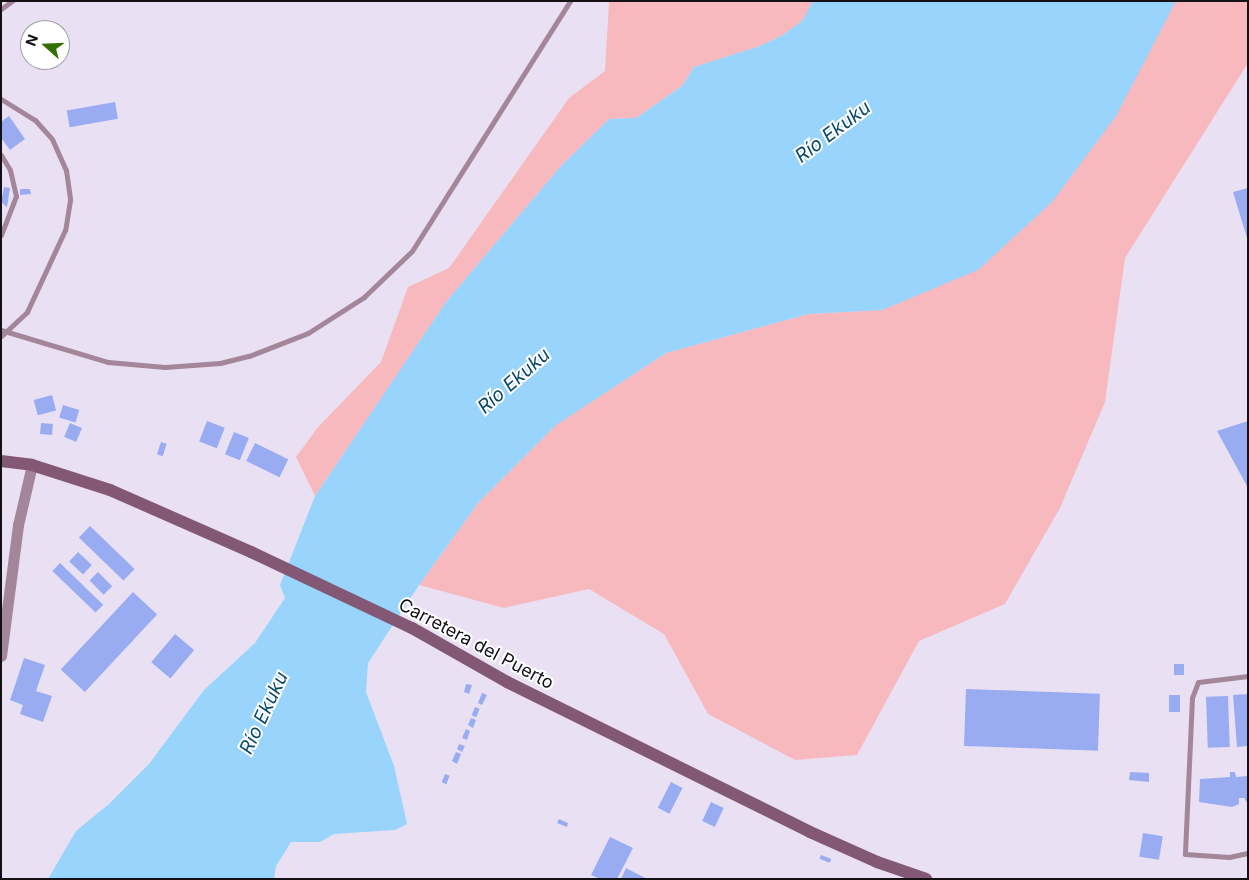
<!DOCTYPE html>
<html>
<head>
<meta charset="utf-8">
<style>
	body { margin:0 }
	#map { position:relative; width:1249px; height:880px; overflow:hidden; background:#e9e1f3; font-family:Inter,sans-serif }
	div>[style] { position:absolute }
	.green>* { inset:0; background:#f8b9be }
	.water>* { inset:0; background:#98d4fb }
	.building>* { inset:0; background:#99acf2; transform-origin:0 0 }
	.service>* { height:5px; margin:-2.5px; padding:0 2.5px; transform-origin:2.5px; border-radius:2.5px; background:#a4869a }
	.tertiary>* { height:11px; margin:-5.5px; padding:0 5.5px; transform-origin:5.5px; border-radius:5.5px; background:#a4869a }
	.secondary>* { height:12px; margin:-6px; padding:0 6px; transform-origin:6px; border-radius:6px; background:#835875 }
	span { translate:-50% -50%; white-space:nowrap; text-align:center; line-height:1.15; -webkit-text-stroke:4px #fff; paint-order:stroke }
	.street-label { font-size:18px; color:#131016 }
	.water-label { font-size:19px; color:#0a4969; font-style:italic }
	.frame { position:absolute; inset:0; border:2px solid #131016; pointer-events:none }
	.north { position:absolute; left:20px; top:20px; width:50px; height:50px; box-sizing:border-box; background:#fff; border:1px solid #a19fa2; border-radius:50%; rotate:290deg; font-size:14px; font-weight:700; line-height:20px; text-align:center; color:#131016 }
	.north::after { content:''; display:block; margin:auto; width:18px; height:22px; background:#347001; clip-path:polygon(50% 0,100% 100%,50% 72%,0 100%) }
</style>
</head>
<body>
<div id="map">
	<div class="green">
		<i style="clip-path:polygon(609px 1px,813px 1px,802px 21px,783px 35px,760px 46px,694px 67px,682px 86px,636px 118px,609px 119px,560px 167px,446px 302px,315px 496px,296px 457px,318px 427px,381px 362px,408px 287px,449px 268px,569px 98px,605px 71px)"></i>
		<i style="clip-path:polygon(1176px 1px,1248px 1px,1248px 63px,1125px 258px,1105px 402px,1060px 508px,1005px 604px,919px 641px,857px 755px,795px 760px,708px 714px,664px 634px,589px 589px,504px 608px,419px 585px,478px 503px,556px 425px,666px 353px,808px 314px,882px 310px)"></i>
	</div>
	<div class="water">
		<i style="clip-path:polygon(813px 1px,1176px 1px,1116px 116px,1052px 202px,978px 270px,882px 310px,808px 314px,666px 353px,556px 425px,478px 503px,419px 585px,368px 663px,366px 692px,394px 766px,407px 824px,395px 830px,334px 834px,320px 842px,291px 842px,276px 866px,274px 879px,48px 879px,76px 831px,109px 804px,149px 764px,204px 690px,255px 643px,285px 598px,280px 585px,315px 496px,446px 302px,560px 167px,609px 119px,636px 118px,682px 86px,694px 67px,760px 46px,783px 35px,802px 21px)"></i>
	</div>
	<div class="building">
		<i style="left:115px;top:102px;width:17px;height:49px;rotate:80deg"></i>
		<i style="clip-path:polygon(9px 116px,25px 139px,10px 150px,1px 138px,1px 122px)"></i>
		<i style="clip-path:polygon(4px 187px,10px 188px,7px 207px,1px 202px)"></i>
		<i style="clip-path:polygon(1248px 188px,1248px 238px,1247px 238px,1233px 192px)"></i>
		<i style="clip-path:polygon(20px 189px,30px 189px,31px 194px,20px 195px)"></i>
		<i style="left:52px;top:395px;width:16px;height:19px;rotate:75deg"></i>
		<i style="left:63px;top:405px;width:17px;height:13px;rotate:17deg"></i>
		<i style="left:207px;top:421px;width:19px;height:22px;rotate:21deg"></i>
		<i style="clip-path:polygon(1248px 421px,1248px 488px,1217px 431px)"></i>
		<i style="left:41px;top:423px;width:12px;height:11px;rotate:5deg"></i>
		<i style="left:70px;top:423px;width:13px;height:15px;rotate:23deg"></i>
		<i style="left:234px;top:432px;width:16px;height:24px;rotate:22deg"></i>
		<i style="left:161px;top:442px;width:6px;height:13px;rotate:18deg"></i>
		<i style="left:255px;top:443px;width:37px;height:20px;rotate:26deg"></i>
		<i style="left:90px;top:526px;width:62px;height:16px;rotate:44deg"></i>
		<i style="left:78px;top:552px;width:19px;height:13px;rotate:43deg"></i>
		<i style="left:60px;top:563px;width:60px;height:11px;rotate:44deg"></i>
		<i style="left:98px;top:572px;width:20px;height:12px;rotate:45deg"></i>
		<i style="left:133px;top:592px;width:33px;height:106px;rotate:43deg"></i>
		<i style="left:175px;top:634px;width:25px;height:37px;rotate:40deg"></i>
		<i style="clip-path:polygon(24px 658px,45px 665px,36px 691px,52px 696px,43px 722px,20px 714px,23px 705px,10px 700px)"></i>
		<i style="left:1184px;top:664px;width:11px;height:10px;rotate:90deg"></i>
		<i style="clip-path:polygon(466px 684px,472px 685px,469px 694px,464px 692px)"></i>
		<i style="left:966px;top:689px;width:134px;height:57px;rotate:2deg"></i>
		<i style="clip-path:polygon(482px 693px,487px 695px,482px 705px,478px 703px)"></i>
		<i style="clip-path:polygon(1248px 694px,1248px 746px,1237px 747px,1233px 695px)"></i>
		<i style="left:1169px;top:695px;width:11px;height:17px"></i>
		<i style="left:1228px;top:696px;width:51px;height:22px;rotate:88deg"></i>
		<i style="left:475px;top:707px;width:5px;height:9px;rotate:22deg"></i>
		<i style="clip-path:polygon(471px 718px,476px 720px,473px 728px,468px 725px)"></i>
		<i style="clip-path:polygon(466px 729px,470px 731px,467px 740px,462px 738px)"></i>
		<i style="clip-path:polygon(459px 744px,465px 746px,462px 752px,457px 749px)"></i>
		<i style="clip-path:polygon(456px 752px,461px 754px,457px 764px,452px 761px)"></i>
		<i style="clip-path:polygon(1130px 772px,1149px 773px,1149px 782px,1129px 780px)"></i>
		<i style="clip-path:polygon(1230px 772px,1235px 772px,1236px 777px,1248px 776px,1248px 804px,1244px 798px,1239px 798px,1239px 804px,1232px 807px,1199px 802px,1200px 779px,1230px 777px)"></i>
		<i style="left:445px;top:774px;width:5px;height:9px;rotate:22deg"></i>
		<i style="left:671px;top:782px;width:13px;height:29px;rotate:27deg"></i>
		<i style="left:711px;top:802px;width:14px;height:21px;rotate:25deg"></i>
		<i style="clip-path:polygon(559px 819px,568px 823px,567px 827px,557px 823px)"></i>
		<i style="left:1143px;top:833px;width:20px;height:24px;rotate:9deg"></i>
		<i style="clip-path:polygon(610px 837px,633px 848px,617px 879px,600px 879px,591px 875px)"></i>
		<i style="left:821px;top:855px;width:11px;height:4px;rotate:22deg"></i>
		<i style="clip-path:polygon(626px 868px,647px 879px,621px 879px)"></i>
	</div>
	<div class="service">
		<i style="left:1px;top:9px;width:14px;rotate:-36deg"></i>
		<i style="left:1px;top:99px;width:40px;rotate:32deg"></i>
		<i style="left:35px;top:120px;width:25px;rotate:48deg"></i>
		<i style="left:52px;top:139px;width:34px;rotate:66deg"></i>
		<i style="left:66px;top:170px;width:30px;rotate:82deg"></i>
		<i style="left:70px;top:200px;width:30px;rotate:99deg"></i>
		<i style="left:65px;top:230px;width:90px;rotate:114.9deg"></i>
		<i style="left:27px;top:312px;width:35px;rotate:137deg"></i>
		<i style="left:1px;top:155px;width:17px;rotate:59deg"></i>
		<i style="left:10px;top:170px;width:27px;rotate:77deg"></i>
		<i style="left:16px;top:196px;width:42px;rotate:111deg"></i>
		<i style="left:1px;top:330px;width:112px;rotate:16.7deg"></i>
		<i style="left:108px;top:362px;width:57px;rotate:5deg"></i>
		<i style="left:165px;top:367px;width:55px;rotate:-4.2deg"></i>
		<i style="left:220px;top:363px;width:30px;rotate:-14deg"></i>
		<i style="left:249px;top:356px;width:63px;rotate:-21.3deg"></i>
		<i style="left:308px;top:333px;width:67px;rotate:-32.7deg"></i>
		<i style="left:364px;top:297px;width:66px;rotate:-43.8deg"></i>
		<i style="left:412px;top:251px;width:296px;rotate:-57.7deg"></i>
		<i style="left:1248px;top:676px;width:50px;rotate:173.2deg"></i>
		<i style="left:1198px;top:682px;width:17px;rotate:111deg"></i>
		<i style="left:1192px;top:698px;width:156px;rotate:92.6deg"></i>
		<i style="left:1185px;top:854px;width:44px;rotate:3.9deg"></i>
		<i style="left:1229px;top:857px;width:19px;rotate:-12deg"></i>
	</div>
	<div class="tertiary">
		<i style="left:1px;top:656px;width:132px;rotate:-82.6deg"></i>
		<i style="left:18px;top:525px;width:62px;rotate:-76.9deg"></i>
	</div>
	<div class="secondary">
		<i style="left:1px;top:461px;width:31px;rotate:7deg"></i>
		<i style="left:32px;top:465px;width:82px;rotate:17.8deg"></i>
		<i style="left:110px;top:490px;width:154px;rotate:23.7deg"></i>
		<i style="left:251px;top:552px;width:178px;rotate:25.3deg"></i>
		<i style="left:412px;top:628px;width:109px;rotate:29.6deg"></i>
		<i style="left:507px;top:682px;width:338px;rotate:26.3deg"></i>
		<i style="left:810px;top:832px;width:73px;rotate:24.1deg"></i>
		<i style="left:877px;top:862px;width:52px;rotate:19.1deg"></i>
	</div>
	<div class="street-label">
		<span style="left:476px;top:644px;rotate:28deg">Carretera del Puerto</span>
	</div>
	<div class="water-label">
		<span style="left:833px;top:132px;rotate:-37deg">Río Ekuku</span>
		<span style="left:514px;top:381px;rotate:-41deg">Río Ekuku</span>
		<span style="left:264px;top:713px;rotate:-65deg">Río Ekuku</span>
	</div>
	<div class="frame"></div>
	<div class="north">N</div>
</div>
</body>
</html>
